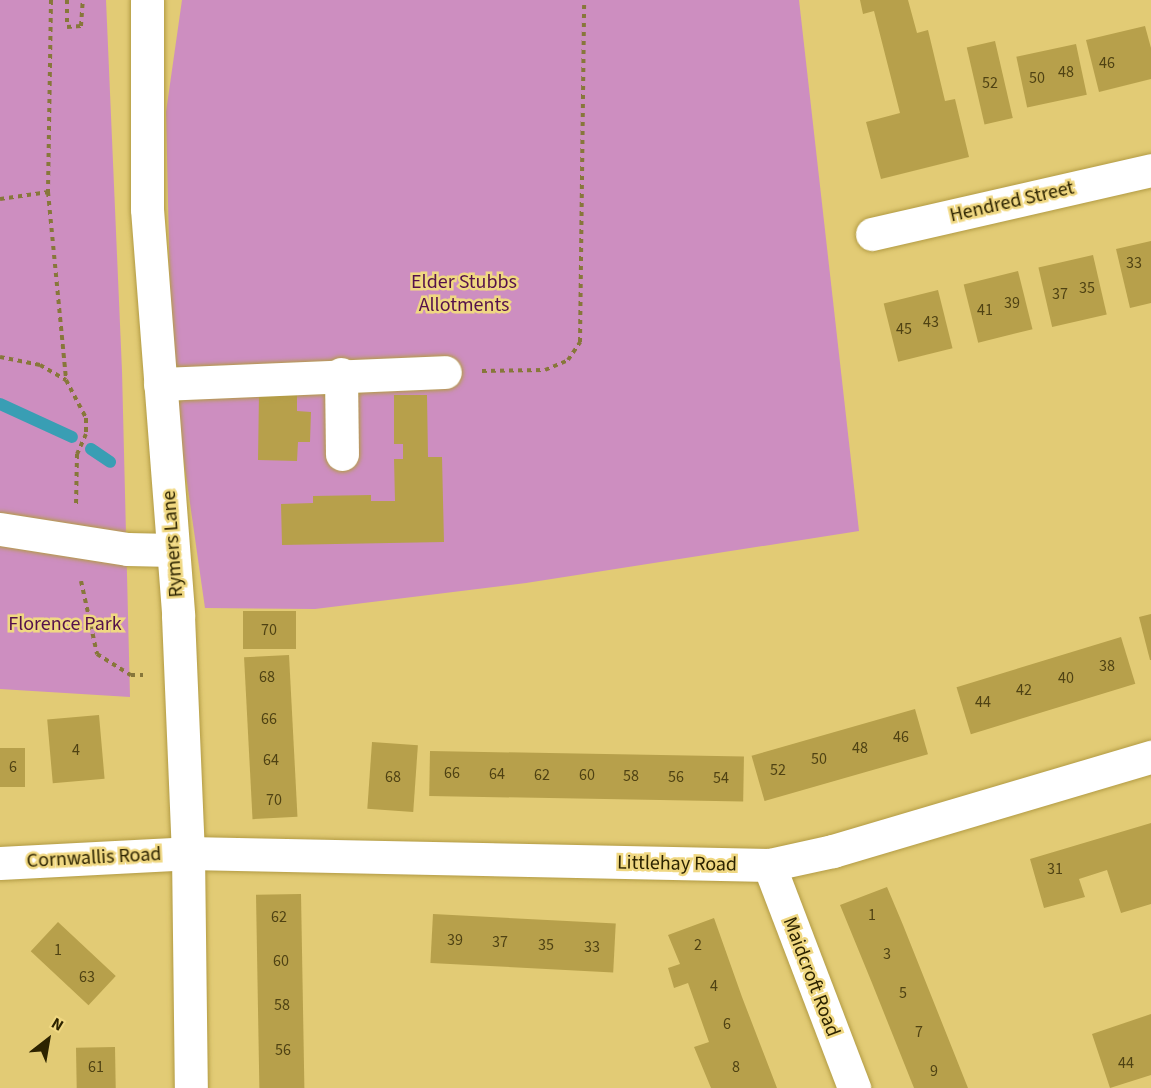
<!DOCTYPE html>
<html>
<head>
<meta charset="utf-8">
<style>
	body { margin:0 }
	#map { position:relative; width:1151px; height:1088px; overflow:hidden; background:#e2cb75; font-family:"Source Sans 3",sans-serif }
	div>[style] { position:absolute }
	.green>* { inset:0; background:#cd8ec0 }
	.stream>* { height:12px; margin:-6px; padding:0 6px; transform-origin:6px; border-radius:6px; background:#399eb4 }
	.building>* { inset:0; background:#b7a04b; transform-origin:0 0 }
	.path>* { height:4px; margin-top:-2px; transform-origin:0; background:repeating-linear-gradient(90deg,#87773a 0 4.5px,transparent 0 9px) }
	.roads { filter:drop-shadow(0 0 2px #b29b44) drop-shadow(0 0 2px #b29b44) }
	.minor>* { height:33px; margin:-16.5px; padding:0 16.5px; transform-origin:16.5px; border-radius:16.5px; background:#fff }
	span { translate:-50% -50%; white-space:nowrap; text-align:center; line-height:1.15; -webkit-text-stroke:5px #f0d882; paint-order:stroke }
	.number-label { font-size:16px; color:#4f4213 }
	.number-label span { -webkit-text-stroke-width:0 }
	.street-label { font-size:20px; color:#2c2300 }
	.park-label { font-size:20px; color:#54114b }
	.north { position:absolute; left:18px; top:1010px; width:60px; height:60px; -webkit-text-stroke:4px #f0d882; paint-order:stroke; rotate:31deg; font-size:16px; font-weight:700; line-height:24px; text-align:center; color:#2c2300 }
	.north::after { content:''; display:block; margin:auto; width:21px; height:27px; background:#2c2300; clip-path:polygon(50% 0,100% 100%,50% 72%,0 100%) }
</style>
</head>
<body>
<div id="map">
	<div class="green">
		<i style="clip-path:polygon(0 0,106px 0,122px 371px,130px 697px,0 689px)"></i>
		<i style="clip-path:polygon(182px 0,799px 0,859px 531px,526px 583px,315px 609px,205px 608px,172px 378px,166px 112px)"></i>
	</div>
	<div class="stream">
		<i style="left:0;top:404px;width:79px;rotate:24.6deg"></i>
		<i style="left:91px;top:449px;width:23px;rotate:34deg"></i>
	</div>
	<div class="building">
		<i style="clip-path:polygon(860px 0,908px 0,917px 33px,928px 30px,945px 101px,955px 99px,969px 157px,881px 179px,866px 122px,900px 113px,874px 11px,863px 14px)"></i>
		<i style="clip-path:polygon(1145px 26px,1151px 48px,1151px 79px,1099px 92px,1086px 40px)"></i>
		<i style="left:995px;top:41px;width:79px;height:29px;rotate:77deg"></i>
		<i style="left:1076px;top:44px;width:52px;height:61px;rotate:78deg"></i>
		<i style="clip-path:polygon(1151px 241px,1151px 303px,1130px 308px,1116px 249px)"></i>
		<i style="left:1093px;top:255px;width:61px;height:56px;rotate:77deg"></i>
		<i style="left:1018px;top:271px;width:60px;height:56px;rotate:76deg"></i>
		<i style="left:938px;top:290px;width:60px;height:56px;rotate:76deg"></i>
		<i style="clip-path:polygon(259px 392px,297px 392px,297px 411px,311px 412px,310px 442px,298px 442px,297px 461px,258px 460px)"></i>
		<i style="clip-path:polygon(394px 395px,427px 395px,428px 457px,442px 457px,444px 542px,282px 545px,281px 504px,313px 503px,313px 496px,371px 495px,371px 501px,395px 501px,394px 459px,403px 459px,403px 444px,394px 444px)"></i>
		<i style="left:243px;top:611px;width:53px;height:38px"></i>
		<i style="clip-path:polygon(1151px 614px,1151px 660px,1150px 660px,1139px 617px)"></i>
		<i style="left:1121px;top:637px;width:49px;height:172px;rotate:73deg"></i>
		<i style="left:289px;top:655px;width:162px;height:45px;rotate:87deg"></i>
		<i style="left:915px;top:709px;width:47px;height:170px;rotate:74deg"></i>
		<i style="left:99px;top:715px;width:64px;height:52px;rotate:85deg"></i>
		<i style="left:372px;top:742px;width:46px;height:67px;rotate:4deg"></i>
		<i style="left:0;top:748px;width:25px;height:39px"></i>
		<i style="left:430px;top:751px;width:314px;height:45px;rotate:1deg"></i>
		<i style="clip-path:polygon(1151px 823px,1151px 904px,1121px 913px,1107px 870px,1079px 879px,1085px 897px,1044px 908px,1030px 859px)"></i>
		<i style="clip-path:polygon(887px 887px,903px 925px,968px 1088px,914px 1088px,872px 983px,840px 905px)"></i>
		<i style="left:301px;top:894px;width:194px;height:45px;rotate:89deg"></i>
		<i style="left:433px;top:914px;width:183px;height:49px;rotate:3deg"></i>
		<i style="clip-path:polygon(714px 918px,742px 997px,777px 1088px,711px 1088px,694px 1047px,709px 1042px,688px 983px,674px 988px,668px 968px,680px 964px,668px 935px)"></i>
		<i style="left:58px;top:922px;width:79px;height:40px;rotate:43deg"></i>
		<i style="clip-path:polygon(1151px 1014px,1151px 1075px,1110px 1088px,1092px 1034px)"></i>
		<i style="left:115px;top:1047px;width:41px;height:39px;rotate:89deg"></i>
	</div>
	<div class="path">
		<i style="left:51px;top:0;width:192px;rotate:90.9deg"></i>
		<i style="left:48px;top:192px;width:189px;rotate:84.5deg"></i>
		<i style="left:66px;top:380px;width:43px;rotate:62.2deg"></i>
		<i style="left:86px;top:418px;width:16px;rotate:90deg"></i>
		<i style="left:86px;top:434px;width:22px;rotate:114deg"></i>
		<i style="left:77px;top:454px;width:50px;rotate:91.1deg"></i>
		<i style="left:67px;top:0;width:27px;rotate:90deg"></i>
		<i style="left:67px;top:27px;width:14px;rotate:-4deg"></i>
		<i style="left:81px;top:26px;width:26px;rotate:-86deg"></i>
		<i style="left:0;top:199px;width:49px;rotate:-8.3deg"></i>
		<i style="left:0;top:357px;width:41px;rotate:11.3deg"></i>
		<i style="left:40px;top:365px;width:30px;rotate:30deg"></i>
		<i style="left:482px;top:371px;width:63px;rotate:-0.9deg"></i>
		<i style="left:545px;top:370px;width:25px;rotate:-23deg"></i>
		<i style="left:568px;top:360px;width:22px;rotate:-56deg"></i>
		<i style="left:580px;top:342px;width:342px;rotate:-89.3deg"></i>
		<i style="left:81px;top:581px;width:75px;rotate:77.6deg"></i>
		<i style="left:97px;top:654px;width:40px;rotate:32deg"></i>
		<i style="left:131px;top:675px;width:12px"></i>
	</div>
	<div class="roads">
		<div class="minor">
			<i style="left:147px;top:0;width:209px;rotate:90deg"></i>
			<i style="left:147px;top:209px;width:408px;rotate:85.6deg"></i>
			<i style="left:178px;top:616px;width:237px;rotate:87.6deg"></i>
			<i style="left:188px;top:853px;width:235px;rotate:89.3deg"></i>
			<i style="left:872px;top:234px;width:286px;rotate:-12.9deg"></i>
			<i style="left:341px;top:374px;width:80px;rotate:89.3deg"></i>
			<i style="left:160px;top:384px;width:285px;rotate:-2.4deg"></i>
			<i style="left:0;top:529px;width:129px;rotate:8.9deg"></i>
			<i style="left:127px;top:549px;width:46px;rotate:1.2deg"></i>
			<i style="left:0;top:863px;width:188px;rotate:-3deg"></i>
			<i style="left:188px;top:853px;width:581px;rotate:1.18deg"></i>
			<i style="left:769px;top:865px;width:66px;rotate:-12.3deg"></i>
			<i style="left:833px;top:851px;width:332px;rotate:-16.5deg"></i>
			<i style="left:769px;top:865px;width:239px;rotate:69.1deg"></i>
		</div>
	</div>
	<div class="number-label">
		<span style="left:1107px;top:63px">46</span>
		<span style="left:1066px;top:72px">48</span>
		<span style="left:1037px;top:78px">50</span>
		<span style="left:990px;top:83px">52</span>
		<span style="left:1134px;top:263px">33</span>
		<span style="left:1087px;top:288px">35</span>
		<span style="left:1060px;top:294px">37</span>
		<span style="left:1012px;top:303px">39</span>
		<span style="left:985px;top:310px">41</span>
		<span style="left:931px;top:322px">43</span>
		<span style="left:904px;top:329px">45</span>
		<span style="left:269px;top:630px">70</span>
		<span style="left:1107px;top:666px">38</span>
		<span style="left:267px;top:677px">68</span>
		<span style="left:1066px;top:678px">40</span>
		<span style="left:1024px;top:690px">42</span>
		<span style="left:983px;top:702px">44</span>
		<span style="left:269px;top:719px">66</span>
		<span style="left:901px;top:737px">46</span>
		<span style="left:860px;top:748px">48</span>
		<span style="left:76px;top:750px">4</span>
		<span style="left:819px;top:759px">50</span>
		<span style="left:271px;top:760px">64</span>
		<span style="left:13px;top:767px">6</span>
		<span style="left:778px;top:770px">52</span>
		<span style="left:452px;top:773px">66</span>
		<span style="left:497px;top:774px">64</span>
		<span style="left:542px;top:775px">62</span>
		<span style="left:587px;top:775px">60</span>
		<span style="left:631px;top:776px">58</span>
		<span style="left:393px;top:777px">68</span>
		<span style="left:676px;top:777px">56</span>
		<span style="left:721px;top:778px">54</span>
		<span style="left:274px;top:800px">70</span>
		<span style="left:1055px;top:869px">31</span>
		<span style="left:872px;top:915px">1</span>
		<span style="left:279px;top:917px">62</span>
		<span style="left:455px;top:940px">39</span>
		<span style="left:500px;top:942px">37</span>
		<span style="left:546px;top:945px">35</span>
		<span style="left:698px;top:945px">2</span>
		<span style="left:592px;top:947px">33</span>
		<span style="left:58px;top:950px">1</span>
		<span style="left:887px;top:954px">3</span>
		<span style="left:281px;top:961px">60</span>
		<span style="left:87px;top:977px">63</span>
		<span style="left:714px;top:986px">4</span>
		<span style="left:903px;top:993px">5</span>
		<span style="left:282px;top:1005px">58</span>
		<span style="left:727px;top:1024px">6</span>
		<span style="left:919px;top:1032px">7</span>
		<span style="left:283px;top:1050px">56</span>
		<span style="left:1126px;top:1063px">44</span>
		<span style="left:96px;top:1067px">61</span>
		<span style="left:736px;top:1067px">8</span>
		<span style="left:934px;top:1071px">9</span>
	</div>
	<div class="street-label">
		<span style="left:1012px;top:202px;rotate:-13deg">Hendred Street</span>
		<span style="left:173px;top:544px;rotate:-94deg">Rymers Lane</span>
		<span style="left:94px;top:858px;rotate:-3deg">Cornwallis Road</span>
		<span style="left:677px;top:864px;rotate:1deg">Littlehay Road</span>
		<span style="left:811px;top:977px;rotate:69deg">Maidcroft Road</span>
	</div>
	<div class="park-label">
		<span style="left:464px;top:294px">Elder Stubbs<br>Allotments</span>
		<span style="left:65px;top:624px">Florence Park</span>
	</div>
	<div class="north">N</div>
</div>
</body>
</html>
